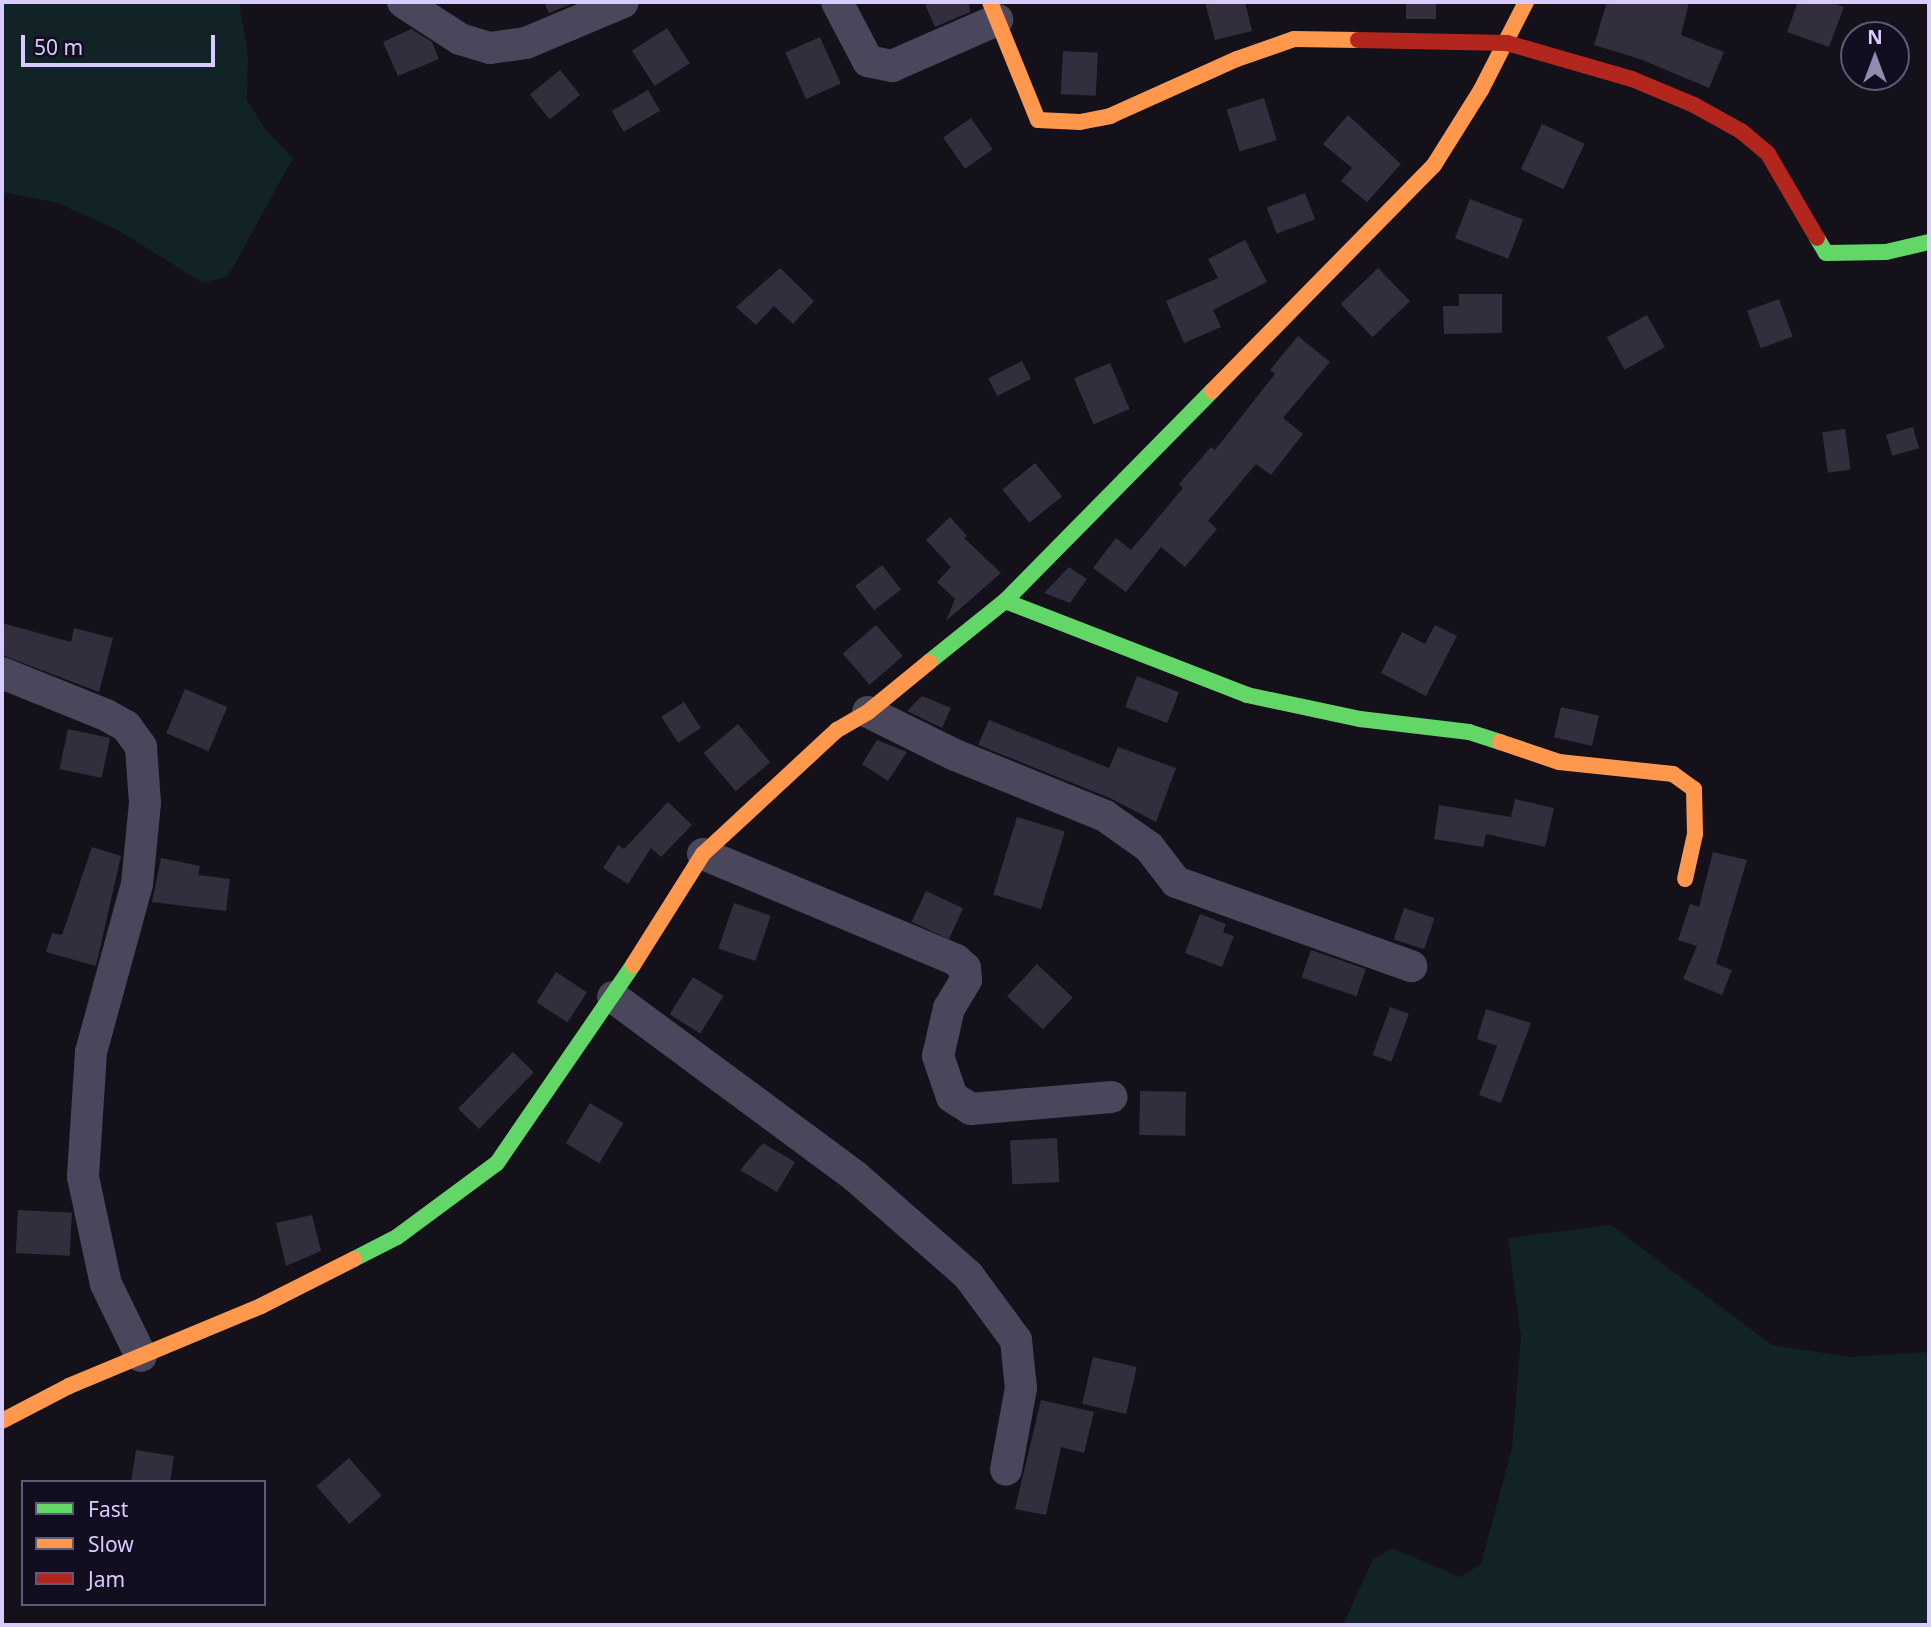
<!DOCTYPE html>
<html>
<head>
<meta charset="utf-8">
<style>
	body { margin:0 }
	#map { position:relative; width:1931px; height:1627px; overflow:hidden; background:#14111b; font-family:"Noto Sans",sans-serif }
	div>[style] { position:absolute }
	.green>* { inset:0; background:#112326 }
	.building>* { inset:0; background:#322e3d; transform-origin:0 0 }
	.street>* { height:32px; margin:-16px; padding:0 16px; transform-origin:16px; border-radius:16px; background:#4a465b }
	.fast>* { height:16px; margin:-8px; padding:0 8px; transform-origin:8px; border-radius:8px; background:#63d668 }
	.slow>* { height:16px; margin:-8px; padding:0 8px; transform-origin:8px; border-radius:8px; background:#ff974d }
	.jam>* { height:16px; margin:-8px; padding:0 8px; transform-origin:8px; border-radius:8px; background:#b3261e }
	span { translate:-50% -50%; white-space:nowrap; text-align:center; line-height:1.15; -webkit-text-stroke:6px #120d1f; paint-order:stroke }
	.frame { position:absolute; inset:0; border:4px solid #d8ccfe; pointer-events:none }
	.legend { position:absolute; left:21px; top:1480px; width:245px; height:126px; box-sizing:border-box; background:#120d1f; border:2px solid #615978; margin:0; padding:9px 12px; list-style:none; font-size:21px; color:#d8ccfe }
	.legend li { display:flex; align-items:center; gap:14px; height:35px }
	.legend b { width:35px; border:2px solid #615978 }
	.north { position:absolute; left:1840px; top:21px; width:70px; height:70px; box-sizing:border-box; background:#120d1f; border:2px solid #615978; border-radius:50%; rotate:0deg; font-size:19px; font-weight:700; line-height:28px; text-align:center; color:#d8ccfe }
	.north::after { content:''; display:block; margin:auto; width:24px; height:32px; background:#938baf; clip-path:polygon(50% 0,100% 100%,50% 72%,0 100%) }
	.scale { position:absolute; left:21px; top:35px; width:194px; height:32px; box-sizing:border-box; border:4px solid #d8ccfe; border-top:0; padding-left:9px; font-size:21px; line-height:24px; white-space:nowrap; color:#d8ccfe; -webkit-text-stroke:5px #120d1f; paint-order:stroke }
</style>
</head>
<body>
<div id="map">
	<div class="green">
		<i style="clip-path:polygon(2px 2px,239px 2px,248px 55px,247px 100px,265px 129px,293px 158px,228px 276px,203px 283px,116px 229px,55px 202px,2px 192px)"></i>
		<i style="clip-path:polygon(1611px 1225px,1772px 1345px,1850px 1357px,1929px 1352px,1929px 1625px,1343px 1625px,1373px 1559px,1392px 1548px,1460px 1577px,1481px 1564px,1512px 1448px,1521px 1337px,1508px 1238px)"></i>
	</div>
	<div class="building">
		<i style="clip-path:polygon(544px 2px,576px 2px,549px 13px)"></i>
		<i style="clip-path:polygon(924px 2px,969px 2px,970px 12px,935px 27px)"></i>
		<i style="clip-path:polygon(1205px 2px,1245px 2px,1252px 31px,1215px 40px)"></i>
		<i style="left:1406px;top:2px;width:30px;height:17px"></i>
		<i style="clip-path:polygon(1607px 2px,1689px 2px,1681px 35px,1724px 52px,1709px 88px,1640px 59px,1594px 45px)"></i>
		<i style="clip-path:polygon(1798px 2px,1829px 2px,1844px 7px,1829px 47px,1787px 32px)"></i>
		<i style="left:667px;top:28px;width:42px;height:42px;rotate:57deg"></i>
		<i style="clip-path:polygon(411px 29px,432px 42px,439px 59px,398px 76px,383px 42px)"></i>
		<i style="left:820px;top:37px;width:51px;height:38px;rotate:66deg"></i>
		<i style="left:1063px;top:51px;width:35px;height:43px;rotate:3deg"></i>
		<i style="left:560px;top:70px;width:32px;height:39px;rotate:51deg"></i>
		<i style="left:648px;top:90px;width:24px;height:42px;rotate:60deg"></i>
		<i style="left:1264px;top:98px;width:44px;height:39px;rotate:73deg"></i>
		<i style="clip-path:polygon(1348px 115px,1401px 164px,1367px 202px,1341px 181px,1352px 168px,1323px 144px)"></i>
		<i style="left:971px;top:118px;width:38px;height:34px;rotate:55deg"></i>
		<i style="left:1542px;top:124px;width:47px;height:50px;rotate:25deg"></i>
		<i style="left:1305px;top:193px;width:28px;height:41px;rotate:69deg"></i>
		<i style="left:1470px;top:199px;width:57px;height:42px;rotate:21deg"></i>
		<i style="clip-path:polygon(1245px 240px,1267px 282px,1213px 310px,1221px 327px,1184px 343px,1166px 301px,1218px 278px,1208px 259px)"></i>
		<i style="clip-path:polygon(780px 268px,814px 301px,793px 324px,774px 306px,756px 325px,736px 307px)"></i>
		<i style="left:1378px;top:268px;width:46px;height:52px;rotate:46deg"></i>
		<i style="clip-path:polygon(1459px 294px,1502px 294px,1502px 333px,1444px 334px,1443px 306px,1459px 306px)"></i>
		<i style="left:1779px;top:299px;width:40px;height:34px;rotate:70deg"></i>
		<i style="left:1647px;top:315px;width:37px;height:46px;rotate:61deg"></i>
		<i style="clip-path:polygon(1298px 336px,1330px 362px,1283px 418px,1303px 434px,1271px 475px,1256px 464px,1208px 521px,1217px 529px,1185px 567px,1161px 547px,1126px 592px,1093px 568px,1116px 538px,1131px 550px,1183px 488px,1179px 484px,1211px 447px,1215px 450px,1275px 374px,1270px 370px)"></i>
		<i style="left:1022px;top:361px;width:20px;height:38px;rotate:63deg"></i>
		<i style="left:1110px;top:363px;width:50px;height:39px;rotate:67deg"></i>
		<i style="left:1913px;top:427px;width:22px;height:28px;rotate:74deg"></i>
		<i style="left:1845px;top:429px;width:41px;height:23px;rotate:82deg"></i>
		<i style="left:1035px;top:463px;width:43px;height:42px;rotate:51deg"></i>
		<i style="clip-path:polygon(950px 517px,967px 536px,964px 538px,1001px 573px,946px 621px,955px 599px,937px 582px,951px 567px,926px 540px)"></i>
		<i style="left:882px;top:565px;width:31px;height:34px;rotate:52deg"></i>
		<i style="clip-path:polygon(1069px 567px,1087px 579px,1070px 603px,1044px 593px)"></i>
		<i style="clip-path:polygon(2px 623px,71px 642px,74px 628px,113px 638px,99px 692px,2px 655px)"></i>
		<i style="left:876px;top:625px;width:41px;height:44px;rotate:49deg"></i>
		<i style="clip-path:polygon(1435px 625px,1457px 636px,1426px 696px,1381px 673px,1402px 632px,1425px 644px)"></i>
		<i style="left:1137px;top:676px;width:45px;height:33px;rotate:21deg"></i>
		<i style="left:185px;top:689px;width:46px;height:48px;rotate:23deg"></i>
		<i style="clip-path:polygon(922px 696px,951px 708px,942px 728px,907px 711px)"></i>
		<i style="left:684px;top:702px;width:31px;height:27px;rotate:57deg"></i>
		<i style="left:1561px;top:707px;width:39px;height:31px;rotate:13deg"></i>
		<i style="clip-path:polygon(989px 720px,1109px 768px,1118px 747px,1176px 768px,1156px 822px,1112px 799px,978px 745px)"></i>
		<i style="left:738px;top:724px;width:50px;height:45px;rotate:50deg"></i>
		<i style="left:68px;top:729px;width:43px;height:41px;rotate:12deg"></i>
		<i style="clip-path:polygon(877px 740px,907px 752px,888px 781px,862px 764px)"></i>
		<i style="clip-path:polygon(1515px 799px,1554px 808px,1545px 847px,1486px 834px,1483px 847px,1434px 839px,1439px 805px,1511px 817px)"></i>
		<i style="clip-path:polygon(668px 802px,692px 825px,661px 857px,651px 848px,628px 884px,603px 868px,618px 845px,624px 849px)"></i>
		<i style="left:1017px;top:817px;width:50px;height:81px;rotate:17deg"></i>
		<i style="clip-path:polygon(92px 847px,121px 856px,96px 966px,46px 952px,52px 933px,62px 935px)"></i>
		<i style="clip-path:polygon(1713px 852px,1747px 860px,1716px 964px,1732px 970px,1722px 995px,1683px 979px,1697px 946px,1678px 940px,1690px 904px,1699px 907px)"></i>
		<i style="clip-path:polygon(161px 858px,200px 866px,198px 875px,230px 879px,226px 911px,152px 902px)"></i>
		<i style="left:926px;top:891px;width:41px;height:34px;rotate:25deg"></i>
		<i style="left:734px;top:903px;width:39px;height:48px;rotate:19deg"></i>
		<i style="left:1404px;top:908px;width:32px;height:33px;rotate:18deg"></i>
		<i style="clip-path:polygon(1200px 914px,1226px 924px,1223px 932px,1234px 936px,1222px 967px,1185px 953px)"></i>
		<i style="left:1311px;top:950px;width:58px;height:29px;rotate:19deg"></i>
		<i style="left:1037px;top:964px;width:49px;height:44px;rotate:43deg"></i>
		<i style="left:556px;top:972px;width:37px;height:36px;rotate:33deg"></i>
		<i style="left:693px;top:977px;width:36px;height:44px;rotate:32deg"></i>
		<i style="left:1390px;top:1007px;width:20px;height:51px;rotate:20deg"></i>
		<i style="clip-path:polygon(1486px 1009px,1531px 1023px,1501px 1103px,1479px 1095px,1497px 1046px,1477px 1039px)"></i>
		<i style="left:513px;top:1052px;width:29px;height:79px;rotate:44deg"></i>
		<i style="left:1140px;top:1091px;width:46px;height:44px;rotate:1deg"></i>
		<i style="left:590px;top:1103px;width:39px;height:47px;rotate:31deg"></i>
		<i style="left:1057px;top:1138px;width:44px;height:47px;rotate:87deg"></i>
		<i style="clip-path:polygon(763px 1143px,795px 1162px,777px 1192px,740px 1170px)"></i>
		<i style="left:18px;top:1210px;width:54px;height:43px;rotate:3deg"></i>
		<i style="clip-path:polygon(312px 1215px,321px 1251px,286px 1266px,276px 1223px)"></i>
		<i style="left:1093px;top:1357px;width:45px;height:48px;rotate:13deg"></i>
		<i style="clip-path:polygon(1041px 1400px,1094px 1412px,1084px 1453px,1061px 1447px,1046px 1515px,1015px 1509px)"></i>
		<i style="clip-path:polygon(136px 1450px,174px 1456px,170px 1482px,131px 1482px)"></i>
		<i style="left:349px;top:1458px;width:50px;height:43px;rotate:49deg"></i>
	</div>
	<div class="street">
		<i style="left:403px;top:2px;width:68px;rotate:33deg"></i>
		<i style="left:460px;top:39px;width:31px;rotate:17deg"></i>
		<i style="left:490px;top:48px;width:36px;rotate:-8deg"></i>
		<i style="left:526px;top:43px;width:105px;rotate:-22.9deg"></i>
		<i style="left:837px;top:2px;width:67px;rotate:62.3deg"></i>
		<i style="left:868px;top:61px;width:25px;rotate:12deg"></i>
		<i style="left:892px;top:66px;width:115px;rotate:-23.7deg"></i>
		<i style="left:2px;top:673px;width:112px;rotate:22deg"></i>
		<i style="left:106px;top:715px;width:23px;rotate:29deg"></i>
		<i style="left:126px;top:726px;width:26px;rotate:54deg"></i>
		<i style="left:141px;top:747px;width:56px;rotate:85.9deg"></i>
		<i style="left:145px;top:803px;width:81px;rotate:95.6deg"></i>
		<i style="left:137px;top:884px;width:174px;rotate:105.3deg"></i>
		<i style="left:91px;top:1052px;width:125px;rotate:93.7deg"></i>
		<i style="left:83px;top:1177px;width:109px;rotate:77.9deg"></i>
		<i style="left:106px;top:1284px;width:80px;rotate:64.1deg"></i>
		<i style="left:868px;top:712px;width:97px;rotate:26.3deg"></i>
		<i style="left:955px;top:755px;width:162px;rotate:22.1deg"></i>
		<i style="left:1105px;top:816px;width:54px;rotate:35.2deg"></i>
		<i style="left:1149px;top:847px;width:44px;rotate:52.4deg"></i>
		<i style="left:1176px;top:882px;width:250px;rotate:19.7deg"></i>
		<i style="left:703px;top:854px;width:274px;rotate:22.7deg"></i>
		<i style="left:956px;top:960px;width:12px;rotate:42deg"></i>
		<i style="left:965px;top:968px;width:12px;rotate:85deg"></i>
		<i style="left:966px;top:980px;width:33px;rotate:121deg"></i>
		<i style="left:949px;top:1008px;width:49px;rotate:102.9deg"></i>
		<i style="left:938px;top:1056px;width:43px;rotate:71.1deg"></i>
		<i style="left:952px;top:1097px;width:22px;rotate:32deg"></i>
		<i style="left:971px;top:1109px;width:141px;rotate:-4.9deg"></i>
		<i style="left:613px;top:997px;width:302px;rotate:36.5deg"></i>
		<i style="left:856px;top:1177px;width:149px;rotate:41.2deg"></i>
		<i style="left:968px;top:1275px;width:81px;rotate:53.6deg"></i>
		<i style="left:1016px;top:1340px;width:48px;rotate:84.1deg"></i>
		<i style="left:1021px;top:1388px;width:83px;rotate:100.4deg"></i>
	</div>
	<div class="fast">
		<i style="left:1817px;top:238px;width:17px;rotate:59deg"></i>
		<i style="left:1826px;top:253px;width:60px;rotate:-1deg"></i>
		<i style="left:1886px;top:252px;width:44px;rotate:-13.1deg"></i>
		<i style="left:1005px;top:601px;width:260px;rotate:21.2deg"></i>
		<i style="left:1247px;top:695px;width:116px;rotate:12deg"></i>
		<i style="left:1360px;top:719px;width:110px;rotate:6.8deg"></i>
		<i style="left:1469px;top:732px;width:33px;rotate:18deg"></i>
		<i style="left:929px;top:662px;width:97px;rotate:-38.8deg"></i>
		<i style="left:1005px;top:601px;width:295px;rotate:-45.4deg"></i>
		<i style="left:354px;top:1259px;width:48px;rotate:-27.1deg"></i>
		<i style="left:397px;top:1237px;width:124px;rotate:-36.5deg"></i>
		<i style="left:497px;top:1163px;width:240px;rotate:-55.5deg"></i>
	</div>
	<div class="slow">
		<i style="left:990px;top:2px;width:127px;rotate:67.9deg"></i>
		<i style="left:1038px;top:120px;width:42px;rotate:2.7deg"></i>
		<i style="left:1080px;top:122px;width:31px;rotate:-11deg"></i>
		<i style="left:1110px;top:116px;width:139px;rotate:-24.2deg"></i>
		<i style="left:1237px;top:59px;width:60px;rotate:-19.3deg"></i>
		<i style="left:1294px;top:39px;width:64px;rotate:0.9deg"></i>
		<i style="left:1212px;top:391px;width:317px;rotate:-45.5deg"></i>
		<i style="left:1434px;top:165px;width:89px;rotate:-57.9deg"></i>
		<i style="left:1481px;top:90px;width:99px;rotate:-62.9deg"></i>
		<i style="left:1500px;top:742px;width:62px;rotate:18.7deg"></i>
		<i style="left:1559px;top:762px;width:115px;rotate:6deg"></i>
		<i style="left:1673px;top:774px;width:26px;rotate:36deg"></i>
		<i style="left:1694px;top:789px;width:45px;rotate:88.7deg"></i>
		<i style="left:1695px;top:834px;width:46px;rotate:102.5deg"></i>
		<i style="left:633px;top:965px;width:131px;rotate:-57.8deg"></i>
		<i style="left:703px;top:854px;width:183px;rotate:-42.8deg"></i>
		<i style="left:837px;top:730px;width:36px;rotate:-30deg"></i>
		<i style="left:868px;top:712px;width:79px;rotate:-39.3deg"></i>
		<i style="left:2px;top:1421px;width:76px;rotate:-27.6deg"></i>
		<i style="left:69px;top:1386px;width:208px;rotate:-22.6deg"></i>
		<i style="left:261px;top:1306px;width:104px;rotate:-26.8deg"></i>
	</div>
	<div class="jam">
		<i style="left:1358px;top:40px;width:149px;rotate:1.2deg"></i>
		<i style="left:1507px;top:43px;width:130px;rotate:16.1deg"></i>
		<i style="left:1632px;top:79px;width:67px;rotate:22.8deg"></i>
		<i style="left:1694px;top:105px;width:54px;rotate:29deg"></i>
		<i style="left:1741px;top:131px;width:35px;rotate:40deg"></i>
		<i style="left:1768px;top:154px;width:97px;rotate:59.7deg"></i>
	</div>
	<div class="frame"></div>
	<ul class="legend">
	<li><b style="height:9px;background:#63d668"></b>Fast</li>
	<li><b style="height:9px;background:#ff974d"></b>Slow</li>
	<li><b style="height:9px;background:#b3261e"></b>Jam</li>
	</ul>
	<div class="north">N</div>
	<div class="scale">50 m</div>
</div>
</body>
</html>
